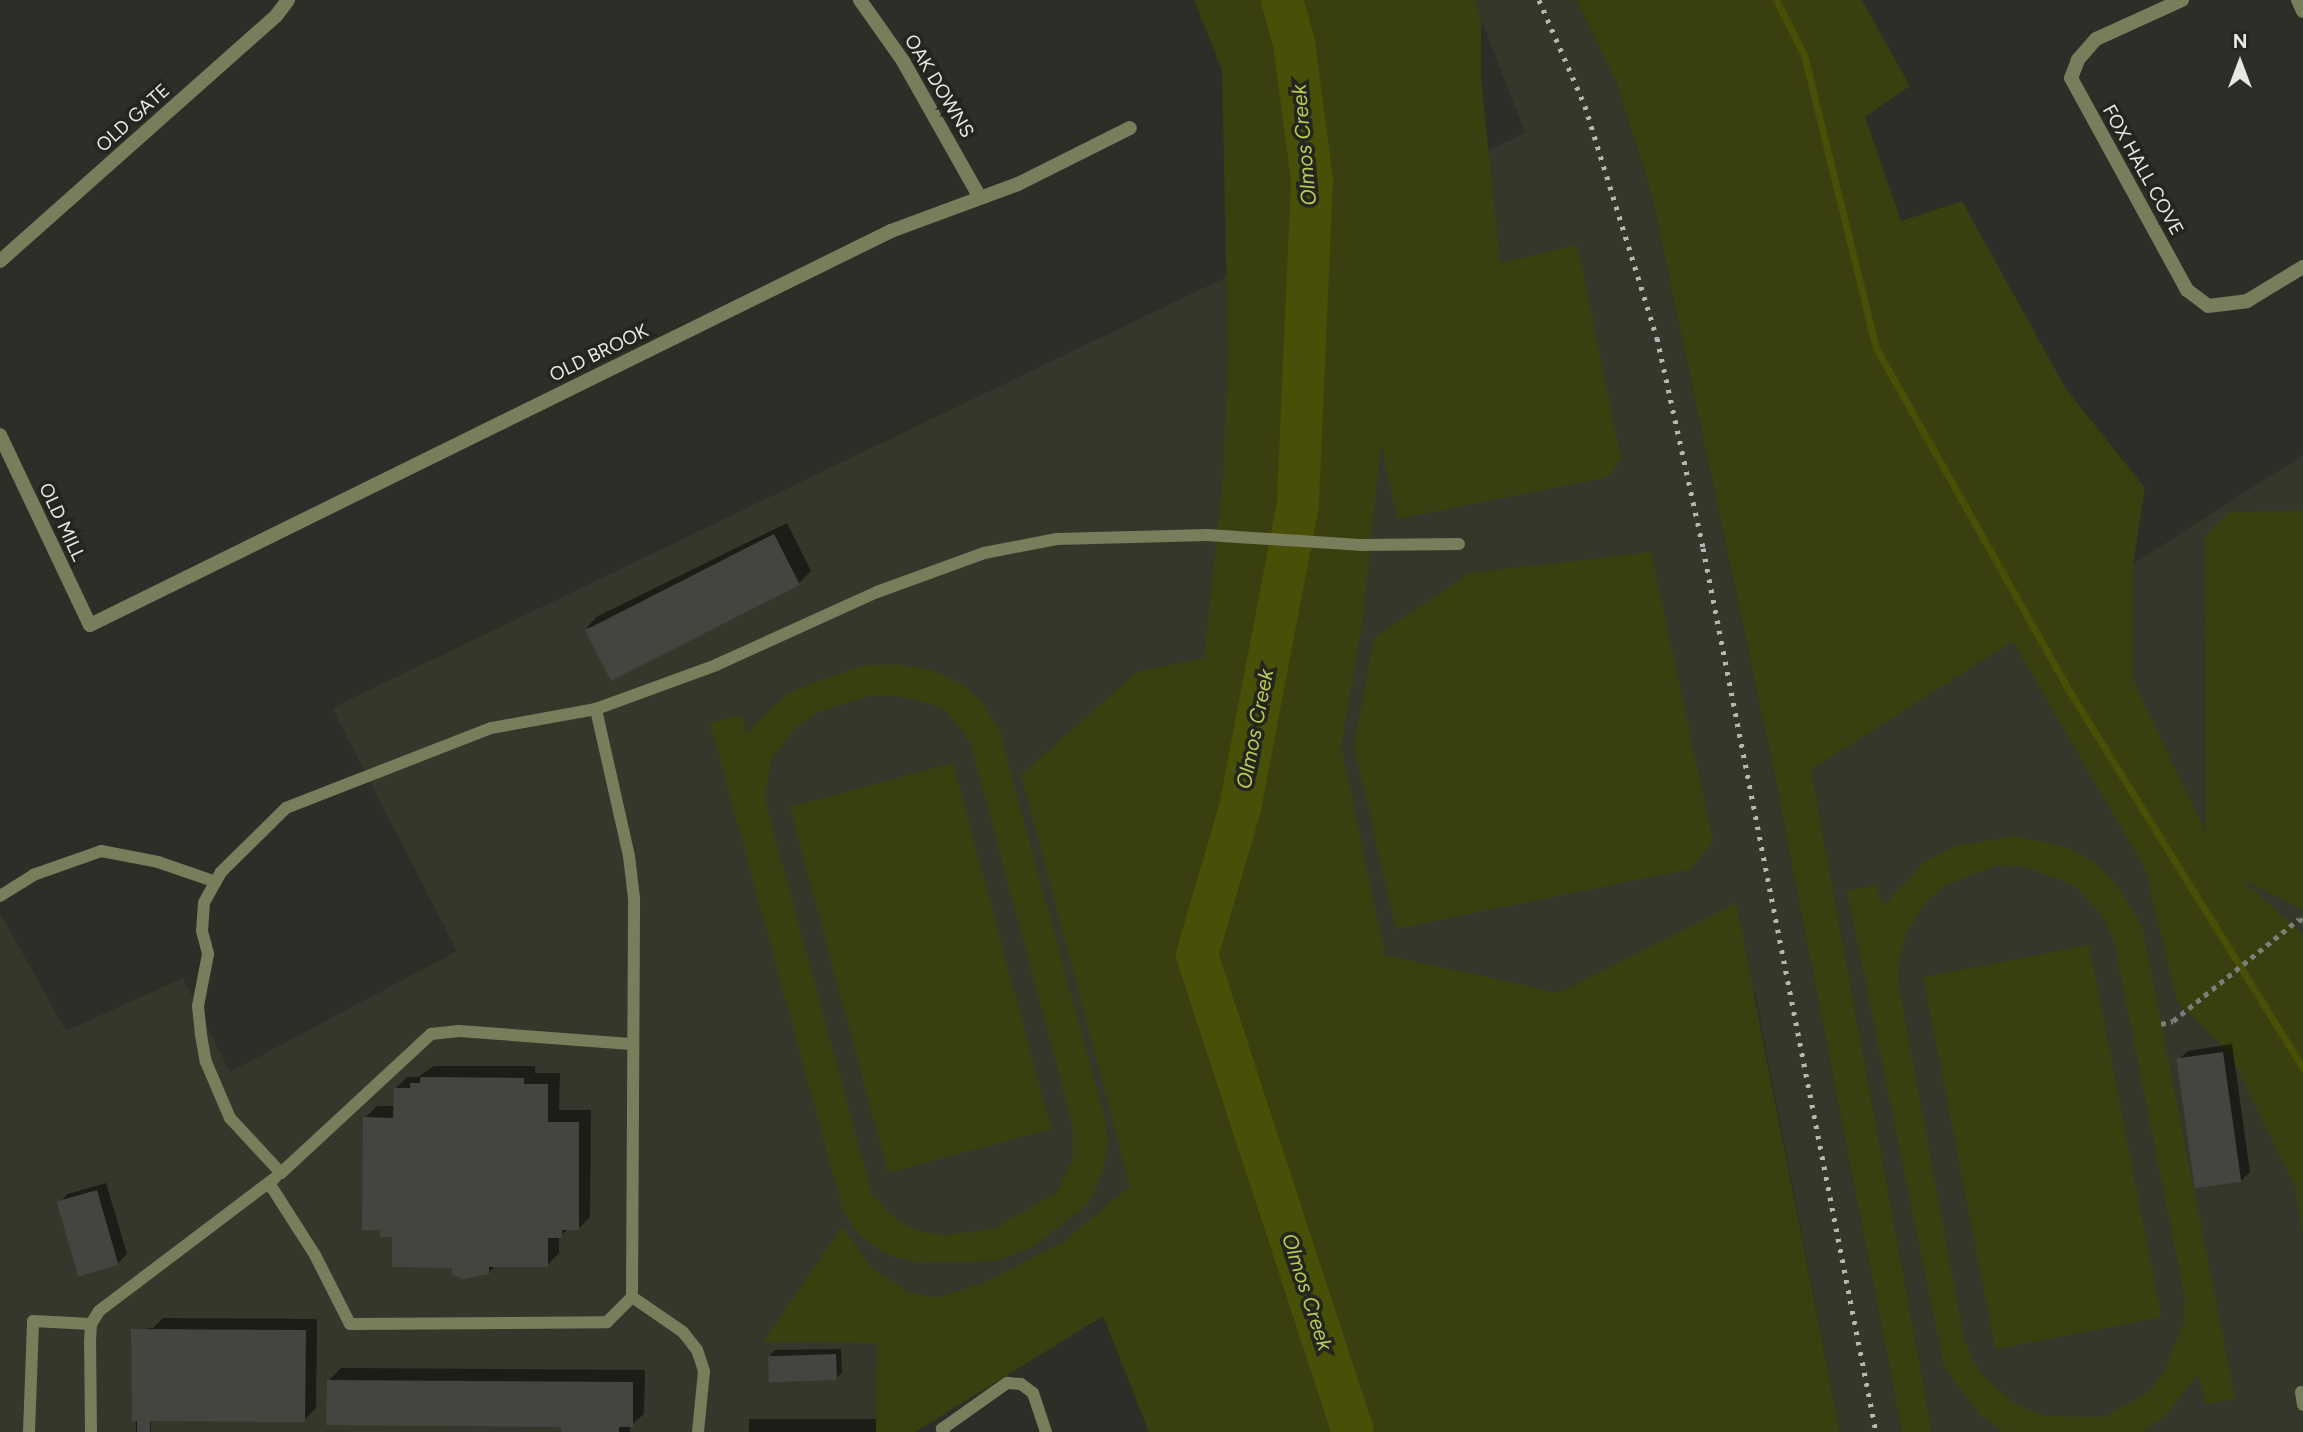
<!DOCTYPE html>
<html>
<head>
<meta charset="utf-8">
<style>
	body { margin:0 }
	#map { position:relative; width:2303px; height:1432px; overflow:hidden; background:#2d2e27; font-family:Figtree,sans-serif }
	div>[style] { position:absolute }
	.built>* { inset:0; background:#35372a }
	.green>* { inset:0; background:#3a3f0f; transform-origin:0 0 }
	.shadow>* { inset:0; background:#0007; transform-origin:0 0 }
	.stream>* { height:7px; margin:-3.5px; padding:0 3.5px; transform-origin:3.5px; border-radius:3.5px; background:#484f06 }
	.river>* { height:42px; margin:-21px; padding:0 21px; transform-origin:21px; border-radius:21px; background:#484f06 }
	.building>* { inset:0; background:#44453e; transform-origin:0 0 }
	.path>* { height:4.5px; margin-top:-2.25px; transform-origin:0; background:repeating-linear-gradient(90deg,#7d7e78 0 5px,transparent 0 10px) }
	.lane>* { height:12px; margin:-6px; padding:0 6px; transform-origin:6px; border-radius:6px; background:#787d5b }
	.street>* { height:14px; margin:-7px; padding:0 7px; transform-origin:7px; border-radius:7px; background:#787d5b }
	.rail>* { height:5px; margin-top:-2.5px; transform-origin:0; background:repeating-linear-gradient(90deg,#b7b8b3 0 3.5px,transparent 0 10.5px) }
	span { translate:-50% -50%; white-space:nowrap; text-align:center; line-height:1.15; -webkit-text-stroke:7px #23251e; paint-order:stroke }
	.street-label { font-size:19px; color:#e7e8e4 }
	.water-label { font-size:21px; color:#bbc955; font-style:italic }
	.north { position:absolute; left:2205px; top:28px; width:70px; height:70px; -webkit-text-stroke:5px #23251e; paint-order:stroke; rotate:0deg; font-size:19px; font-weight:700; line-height:28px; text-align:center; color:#e7e8e4 }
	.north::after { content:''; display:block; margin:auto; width:24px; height:32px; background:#e7e8e4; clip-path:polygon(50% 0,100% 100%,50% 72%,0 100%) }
</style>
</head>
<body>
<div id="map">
	<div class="built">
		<i style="clip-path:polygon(1474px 0,1576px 0,1616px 81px,1651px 192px,1773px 767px,1902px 1432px,1840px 1432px,1755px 992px,1103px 1316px,915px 1432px,0 1432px,0 913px,66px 1031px,183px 978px,230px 1072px,457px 951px,332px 708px,1525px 133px)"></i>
		<i style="clip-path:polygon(2303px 455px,2303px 1432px,1932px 1432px,1811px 770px)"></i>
	</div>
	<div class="green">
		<i style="clip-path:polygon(1194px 0,1474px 0,1481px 18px,1481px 77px,1500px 263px,1577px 245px,1621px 458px,1608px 477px,1397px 519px,1381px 444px,1362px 625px,1341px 746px,1385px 955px,1559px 993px,1736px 903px,1840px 1432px,1149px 1432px,1103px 1316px,915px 1432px,876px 1432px,877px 1343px,763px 1342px,842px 1226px,872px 1268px,911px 1293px,937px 1298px,986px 1282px,1066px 1240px,1130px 1186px,1021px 775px,1137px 672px,1204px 658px,1223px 477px,1228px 355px,1222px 70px)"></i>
		<i style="clip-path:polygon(1576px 0,1862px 0,1910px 86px,1865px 117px,1901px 221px,1962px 201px,2066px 389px,2145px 488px,2133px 564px,2133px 680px,2210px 841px,2206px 828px,2205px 536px,2229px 512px,2303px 511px,2303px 910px,2240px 878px,2303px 935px,2303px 1232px,2295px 1186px,2229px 1052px,2178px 1003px,2145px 869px,2013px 641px,1811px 770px,1932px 1432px,1902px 1432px,1773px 767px,1651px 192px,1616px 81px)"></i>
		<i style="clip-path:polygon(1651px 552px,1713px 841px,1691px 869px,1396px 929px,1354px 746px,1374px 638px,1469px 573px)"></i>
		<i style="clip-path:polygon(evenodd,895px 664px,930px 670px,959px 682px,982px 702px,999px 729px,1105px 1120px,1108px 1143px,1103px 1170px,1088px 1204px,1031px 1248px,995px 1261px,920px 1263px,888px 1255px,860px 1236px,843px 1211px,710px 723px,741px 715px,746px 734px,789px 692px,860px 666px,895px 664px,868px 696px,898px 696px,930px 703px,947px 712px,970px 741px,1073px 1126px,1073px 1159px,1056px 1193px,993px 1229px,946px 1235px,920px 1232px,897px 1220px,872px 1195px,765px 800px,771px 759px,795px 728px,819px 712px,868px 696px)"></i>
		<i style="left:953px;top:763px;width:379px;height:169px;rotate:75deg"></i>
		<i style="clip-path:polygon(evenodd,2016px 836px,2070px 848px,2093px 862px,2114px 880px,2142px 926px,2235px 1399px,2206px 1404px,2198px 1374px,2164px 1417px,2141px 1432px,2004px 1432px,1980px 1415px,1944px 1366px,1847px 891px,1877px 885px,1883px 907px,1924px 862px,1955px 846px,2016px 836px,1998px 865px,2025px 867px,2075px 886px,2103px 916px,2114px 942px,2185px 1299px,2184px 1323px,2164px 1371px,2147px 1393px,2104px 1417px,2044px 1416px,2014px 1403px,1987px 1380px,1973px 1361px,1963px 1334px,1898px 982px,1899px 960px,1907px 932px,1924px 904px,1946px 885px,1998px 865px)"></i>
		<i style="left:2089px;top:945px;width:379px;height:169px;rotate:79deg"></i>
	</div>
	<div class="shadow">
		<i style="clip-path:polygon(787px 523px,811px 571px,799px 583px,586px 628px,598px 616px)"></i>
		<i style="clip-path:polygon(2232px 1044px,2250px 1172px,2241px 1181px,2179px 1059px,2188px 1051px)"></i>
		<i style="clip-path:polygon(434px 1066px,535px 1066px,535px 1073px,560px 1073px,559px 1110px,591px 1110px,590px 1217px,578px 1229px,569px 1229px,559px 1236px,559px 1253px,547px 1266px,496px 1265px,488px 1273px,394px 1236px,365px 1118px,377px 1106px,395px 1106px,395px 1089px,407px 1077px,418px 1077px)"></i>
		<i style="clip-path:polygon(106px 1183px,127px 1254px,118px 1263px,81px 1274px,59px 1203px,68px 1194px)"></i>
		<i style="clip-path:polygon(163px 1318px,317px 1319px,316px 1408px,304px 1420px,151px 1419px,151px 1432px,136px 1432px,133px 1330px,153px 1328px)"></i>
		<i style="clip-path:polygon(841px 1349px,842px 1373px,836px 1378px,770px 1355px,775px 1350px)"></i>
		<i style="clip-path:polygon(341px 1368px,645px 1370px,644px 1414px,630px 1426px,630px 1432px,562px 1432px,562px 1425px,329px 1380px)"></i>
		<i style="left:749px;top:1419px;width:127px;height:18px"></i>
	</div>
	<div class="stream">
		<i style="left:1776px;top:0;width:62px;rotate:63deg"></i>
		<i style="left:1804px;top:55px;width:302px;rotate:76.2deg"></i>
		<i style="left:1876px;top:348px;width:391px;rotate:60.6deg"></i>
		<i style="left:2068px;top:689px;width:446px;rotate:58.2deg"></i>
	</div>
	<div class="river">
		<i style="left:1282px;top:0;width:45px;rotate:74.4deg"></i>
		<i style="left:1294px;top:43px;width:138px;rotate:82.5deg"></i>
		<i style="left:1312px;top:180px;width:324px;rotate:92.5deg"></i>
		<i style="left:1298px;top:504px;width:309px;rotate:100.8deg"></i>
		<i style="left:1240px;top:808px;width:153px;rotate:106.3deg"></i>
		<i style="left:1197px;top:955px;width:502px;rotate:71.89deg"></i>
	</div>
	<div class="building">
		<i style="left:774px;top:534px;width:57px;height:212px;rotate:63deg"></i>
		<i style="left:2223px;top:1052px;width:131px;height:47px;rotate:82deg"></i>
		<i style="clip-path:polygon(420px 1077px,524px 1078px,524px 1084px,548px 1084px,548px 1122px,579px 1122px,579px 1230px,562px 1230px,562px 1238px,548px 1238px,548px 1267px,489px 1267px,489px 1274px,464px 1279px,452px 1275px,452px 1268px,392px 1267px,392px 1237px,380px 1237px,380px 1230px,362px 1230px,363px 1117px,393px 1118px,394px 1088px,410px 1088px,410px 1083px,420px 1083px)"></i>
		<i style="left:97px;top:1190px;width:78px;height:42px;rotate:74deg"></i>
		<i style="clip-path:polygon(131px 1329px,306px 1330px,305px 1422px,150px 1421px,150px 1432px,137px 1432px,137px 1421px,132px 1422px)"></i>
		<i style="left:836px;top:1354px;width:26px;height:68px;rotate:88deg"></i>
		<i style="clip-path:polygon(327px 1380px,633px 1382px,633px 1427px,619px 1427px,619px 1432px,561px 1432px,561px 1427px,326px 1425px)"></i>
	</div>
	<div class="path">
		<i style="left:2161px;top:1024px;width:12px;rotate:-14deg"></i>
		<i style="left:2173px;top:1021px;width:162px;rotate:-39deg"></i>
		<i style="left:2299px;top:919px;width:4px;rotate:27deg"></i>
	</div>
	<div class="lane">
		<i style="left:596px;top:709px;width:107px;rotate:169.7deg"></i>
		<i style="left:491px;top:728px;width:220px;rotate:158.7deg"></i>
		<i style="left:286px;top:808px;width:91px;rotate:135.4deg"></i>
		<i style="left:221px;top:872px;width:35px;rotate:119deg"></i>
		<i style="left:204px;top:903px;width:28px;rotate:94deg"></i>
		<i style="left:202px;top:931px;width:24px;rotate:75deg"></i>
		<i style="left:208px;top:954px;width:53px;rotate:100.9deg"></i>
		<i style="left:198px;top:1006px;width:29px;rotate:84deg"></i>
		<i style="left:201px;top:1035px;width:27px;rotate:80deg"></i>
		<i style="left:206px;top:1062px;width:61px;rotate:66.8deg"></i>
		<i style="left:230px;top:1118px;width:75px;rotate:47.2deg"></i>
		<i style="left:281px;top:1173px;width:205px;rotate:-42.8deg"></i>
		<i style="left:431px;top:1034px;width:28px;rotate:-6deg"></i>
		<i style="left:459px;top:1031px;width:172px;rotate:4.3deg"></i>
		<i style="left:0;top:896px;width:39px;rotate:-32deg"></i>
		<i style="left:33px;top:875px;width:72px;rotate:-19.4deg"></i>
		<i style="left:101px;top:851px;width:58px;rotate:10.9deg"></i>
		<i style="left:158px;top:862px;width:61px;rotate:19deg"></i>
		<i style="left:269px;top:1183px;width:85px;rotate:57.4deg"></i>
		<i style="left:315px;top:1255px;width:77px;rotate:63.1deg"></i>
		<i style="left:350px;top:1324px;width:257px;rotate:-0.4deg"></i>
		<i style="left:607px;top:1322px;width:35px;rotate:-45deg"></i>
		<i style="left:2301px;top:1392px;width:13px;rotate:81deg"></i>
		<i style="left:29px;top:1432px;width:111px;rotate:-87.9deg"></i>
		<i style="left:33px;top:1321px;width:58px;rotate:3deg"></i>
		<i style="left:91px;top:1432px;width:90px;rotate:-90.6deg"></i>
		<i style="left:90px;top:1342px;width:18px;rotate:-87deg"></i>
		<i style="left:91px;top:1324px;width:15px;rotate:-58deg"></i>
		<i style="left:99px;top:1311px;width:221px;rotate:-37.1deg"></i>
		<i style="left:698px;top:1432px;width:61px;rotate:-84.4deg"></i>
		<i style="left:704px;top:1371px;width:22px;rotate:-108deg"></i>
		<i style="left:697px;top:1350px;width:23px;rotate:-128deg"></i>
		<i style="left:683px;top:1332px;width:62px;rotate:-145.5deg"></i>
		<i style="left:632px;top:1297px;width:399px;rotate:-89.7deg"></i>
		<i style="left:634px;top:898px;width:42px;rotate:-96.8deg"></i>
		<i style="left:629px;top:856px;width:151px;rotate:-102.7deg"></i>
		<i style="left:596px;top:709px;width:128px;rotate:-20.1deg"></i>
		<i style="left:716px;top:665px;width:177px;rotate:-24.4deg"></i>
		<i style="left:877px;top:592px;width:114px;rotate:-20deg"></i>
		<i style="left:984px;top:553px;width:74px;rotate:-10.9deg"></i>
		<i style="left:1057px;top:539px;width:150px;rotate:-1.5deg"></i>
		<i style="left:1207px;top:535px;width:153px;rotate:3.7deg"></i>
		<i style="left:1360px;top:545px;width:99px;rotate:-0.6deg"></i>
		<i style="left:944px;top:1432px;width:4px;rotate:-124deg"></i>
		<i style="left:942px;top:1429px;width:80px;rotate:-35.3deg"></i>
		<i style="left:1007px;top:1383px;width:14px;rotate:4deg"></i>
		<i style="left:1021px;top:1384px;width:15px;rotate:37deg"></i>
		<i style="left:1033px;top:1393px;width:41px;rotate:71.6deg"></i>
	</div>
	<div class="street">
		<i style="left:860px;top:0;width:75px;rotate:54.8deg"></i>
		<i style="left:903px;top:61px;width:155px;rotate:60.6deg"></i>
		<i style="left:2182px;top:0;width:94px;rotate:155.6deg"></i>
		<i style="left:2096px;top:39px;width:28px;rotate:131deg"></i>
		<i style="left:2078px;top:60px;width:19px;rotate:111deg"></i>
		<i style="left:2071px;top:78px;width:242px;rotate:61.3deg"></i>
		<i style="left:2187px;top:290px;width:26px;rotate:37deg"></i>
		<i style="left:2208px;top:306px;width:39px;rotate:-7deg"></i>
		<i style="left:2247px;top:301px;width:66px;rotate:-31.3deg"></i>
		<i style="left:2298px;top:0;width:12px;rotate:66deg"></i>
		<i style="left:0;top:261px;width:369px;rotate:-41.6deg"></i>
		<i style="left:276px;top:16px;width:20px;rotate:-53deg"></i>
		<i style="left:0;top:435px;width:210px;rotate:64.7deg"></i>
		<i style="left:90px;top:625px;width:893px;rotate:-26.19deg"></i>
		<i style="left:891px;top:231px;width:135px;rotate:-20.3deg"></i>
		<i style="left:1018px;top:184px;width:125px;rotate:-26.6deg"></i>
	</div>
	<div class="rail">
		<i style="left:1539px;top:0;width:116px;rotate:66.5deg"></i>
		<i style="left:1585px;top:106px;width:243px;rotate:72.8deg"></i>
		<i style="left:1657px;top:338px;width:215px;rotate:77.6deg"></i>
		<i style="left:1703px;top:548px;width:901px;rotate:78.93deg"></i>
	</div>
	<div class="street-label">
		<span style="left:939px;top:86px;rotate:59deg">OAK DOWNS</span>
		<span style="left:133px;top:118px;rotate:-42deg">OLD GATE</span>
		<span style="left:2143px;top:170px;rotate:61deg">FOX HALL COVE</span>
		<span style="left:599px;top:353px;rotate:-26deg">OLD BROOK</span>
		<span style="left:62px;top:522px;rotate:65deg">OLD MILL</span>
	</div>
	<div class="water-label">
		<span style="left:1304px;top:145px;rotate:-95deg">Olmos Creek</span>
		<span style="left:1255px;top:729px;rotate:-79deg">Olmos Creek</span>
		<span style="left:1307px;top:1292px;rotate:72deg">Olmos Creek</span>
	</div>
	<div class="north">N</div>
</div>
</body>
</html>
